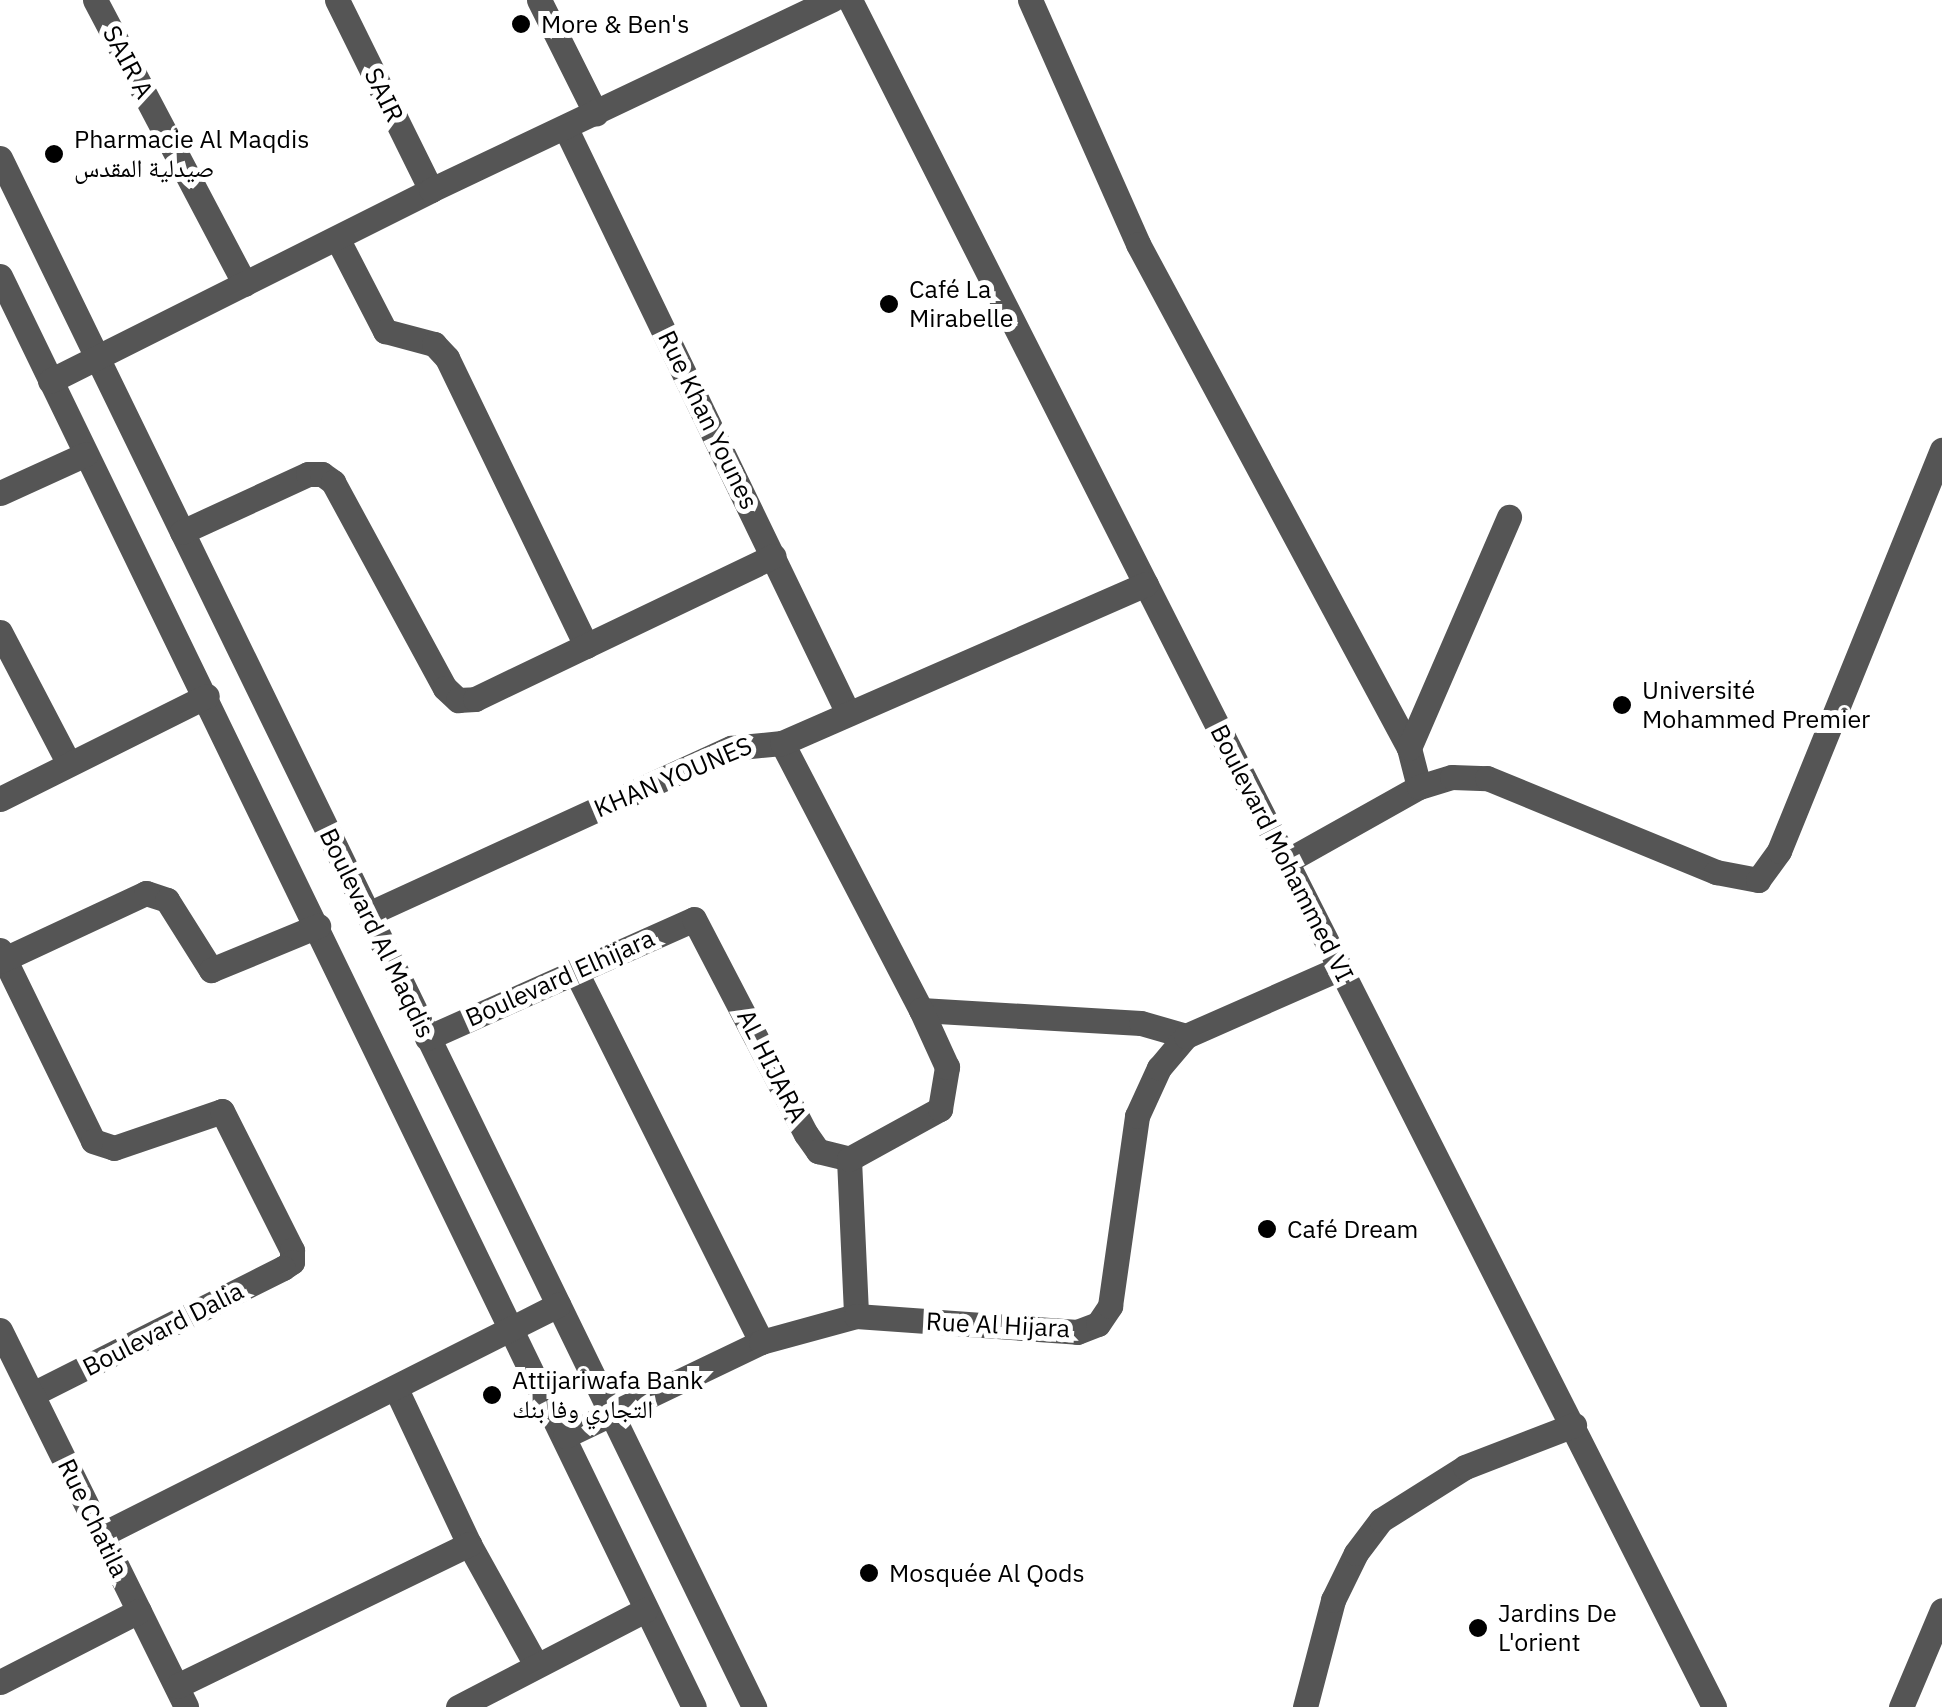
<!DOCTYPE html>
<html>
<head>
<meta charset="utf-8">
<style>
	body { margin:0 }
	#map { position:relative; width:1942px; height:1707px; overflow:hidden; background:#fff; font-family:"IBM Plex Sans","Noto Naskh Arabic",sans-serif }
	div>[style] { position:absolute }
	.minor>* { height:25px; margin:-12.5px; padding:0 12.5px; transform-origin:12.5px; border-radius:12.5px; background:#555 }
	.dots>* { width:28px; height:28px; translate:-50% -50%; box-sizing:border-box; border:5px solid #fff; border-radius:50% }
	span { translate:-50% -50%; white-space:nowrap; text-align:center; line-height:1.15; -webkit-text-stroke:10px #fff; paint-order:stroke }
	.poi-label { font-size:25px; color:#000 }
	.left { translate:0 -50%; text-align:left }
	.street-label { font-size:25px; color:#000 }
</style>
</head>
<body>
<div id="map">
	<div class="minor">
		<i style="left:95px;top:0;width:321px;rotate:62.2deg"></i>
		<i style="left:337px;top:0;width:212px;rotate:63.7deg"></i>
		<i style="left:539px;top:0;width:127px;rotate:63.4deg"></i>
		<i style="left:850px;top:0;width:1913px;rotate:63.15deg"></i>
		<i style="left:1030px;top:0;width:267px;rotate:66.1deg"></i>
		<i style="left:1138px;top:244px;width:572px;rotate:61.73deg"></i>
		<i style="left:1409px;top:748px;width:40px;rotate:75.6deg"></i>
		<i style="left:566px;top:129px;width:649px;rotate:64.23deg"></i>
		<i style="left:0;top:158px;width:1723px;rotate:64.04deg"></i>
		<i style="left:337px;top:238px;width:105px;rotate:62.7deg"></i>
		<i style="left:385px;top:331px;width:51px;rotate:14.9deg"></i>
		<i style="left:434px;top:344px;width:19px;rotate:47deg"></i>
		<i style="left:447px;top:358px;width:320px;rotate:64.2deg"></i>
		<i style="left:0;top:276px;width:1590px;rotate:64.13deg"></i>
		<i style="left:50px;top:381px;width:426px;rotate:-26.6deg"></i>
		<i style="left:431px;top:190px;width:444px;rotate:-25.4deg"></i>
		<i style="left:0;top:493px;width:94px;rotate:-24.4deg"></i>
		<i style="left:182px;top:532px;width:139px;rotate:-24.7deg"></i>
		<i style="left:308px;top:474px;width:14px"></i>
		<i style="left:322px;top:474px;width:14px;rotate:36deg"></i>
		<i style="left:333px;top:482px;width:234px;rotate:61.5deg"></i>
		<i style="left:445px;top:688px;width:18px;rotate:43deg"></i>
		<i style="left:458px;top:700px;width:17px;rotate:-3deg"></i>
		<i style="left:475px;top:699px;width:331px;rotate:-25.6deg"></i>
		<i style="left:0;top:632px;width:149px;rotate:62.4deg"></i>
		<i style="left:782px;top:743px;width:301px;rotate:62.5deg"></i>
		<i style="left:921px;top:1010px;width:220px;rotate:3.4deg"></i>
		<i style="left:1141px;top:1023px;width:47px;rotate:16.1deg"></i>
		<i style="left:1409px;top:748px;width:252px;rotate:-66.6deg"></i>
		<i style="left:0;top:799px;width:231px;rotate:-26.5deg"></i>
		<i style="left:1287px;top:861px;width:151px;rotate:-29.3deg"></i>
		<i style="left:1419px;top:787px;width:34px;rotate:-17deg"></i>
		<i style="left:1452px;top:777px;width:35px;rotate:2deg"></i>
		<i style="left:1487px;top:778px;width:248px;rotate:22.3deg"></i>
		<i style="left:1716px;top:872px;width:43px;rotate:10.8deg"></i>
		<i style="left:1758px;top:880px;width:36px;rotate:-54deg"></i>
		<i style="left:1779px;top:851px;width:433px;rotate:-67.9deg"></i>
		<i style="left:368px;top:914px;width:399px;rotate:-24.6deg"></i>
		<i style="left:731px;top:748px;width:51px;rotate:-5.6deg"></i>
		<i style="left:782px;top:743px;width:397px;rotate:-23.6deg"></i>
		<i style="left:0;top:950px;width:212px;rotate:64deg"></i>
		<i style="left:93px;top:1141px;width:22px;rotate:18deg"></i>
		<i style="left:114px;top:1148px;width:114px;rotate:-18.9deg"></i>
		<i style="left:222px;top:1111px;width:156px;rotate:63.3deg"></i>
		<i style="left:292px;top:1250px;width:12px;rotate:90deg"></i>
		<i style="left:292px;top:1262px;width:11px;rotate:146deg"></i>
		<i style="left:283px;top:1268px;width:280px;rotate:153.3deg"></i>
		<i style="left:0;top:961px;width:161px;rotate:-25deg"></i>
		<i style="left:146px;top:893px;width:22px;rotate:18deg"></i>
		<i style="left:167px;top:900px;width:83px;rotate:57.8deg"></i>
		<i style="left:211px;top:970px;width:116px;rotate:-22.4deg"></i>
		<i style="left:575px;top:970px;width:416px;rotate:63.4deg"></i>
		<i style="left:427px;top:1038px;width:292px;rotate:-24deg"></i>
		<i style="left:694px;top:919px;width:242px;rotate:62.5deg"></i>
		<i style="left:806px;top:1134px;width:21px;rotate:55deg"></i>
		<i style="left:818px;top:1151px;width:32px;rotate:14deg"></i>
		<i style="left:849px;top:1159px;width:157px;rotate:87.4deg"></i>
		<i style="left:849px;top:1159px;width:104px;rotate:-28.8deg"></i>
		<i style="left:940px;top:1109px;width:43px;rotate:-80.5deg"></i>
		<i style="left:947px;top:1067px;width:63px;rotate:-114.5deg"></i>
		<i style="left:0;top:1330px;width:420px;rotate:63.7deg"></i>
		<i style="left:397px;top:1391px;width:169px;rotate:64.8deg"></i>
		<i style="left:469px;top:1544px;width:136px;rotate:61deg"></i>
		<i style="left:565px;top:1436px;width:217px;rotate:-25.6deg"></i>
		<i style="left:761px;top:1342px;width:98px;rotate:-15.3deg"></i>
		<i style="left:856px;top:1316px;width:222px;rotate:4.1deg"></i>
		<i style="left:1077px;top:1332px;width:22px;rotate:-21deg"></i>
		<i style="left:1098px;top:1324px;width:22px;rotate:-56deg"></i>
		<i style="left:1110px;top:1306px;width:192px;rotate:-81.9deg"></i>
		<i style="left:1137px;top:1116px;width:53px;rotate:-65.4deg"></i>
		<i style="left:1159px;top:1068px;width:42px;rotate:-49.8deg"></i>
		<i style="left:1186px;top:1036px;width:168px;rotate:-23.8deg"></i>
		<i style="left:101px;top:1535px;width:512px;rotate:-26.72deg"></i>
		<i style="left:0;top:1682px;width:156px;rotate:-27.1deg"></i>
		<i style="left:177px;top:1686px;width:325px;rotate:-25.9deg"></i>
		<i style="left:458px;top:1707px;width:211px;rotate:-27.4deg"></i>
		<i style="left:1305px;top:1707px;width:111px;rotate:-75.3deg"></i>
		<i style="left:1333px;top:1600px;width:52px;rotate:-63.9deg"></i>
		<i style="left:1356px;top:1553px;width:41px;rotate:-52.9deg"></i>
		<i style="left:1381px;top:1520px;width:99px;rotate:-32.2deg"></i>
		<i style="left:1465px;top:1467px;width:117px;rotate:-21.1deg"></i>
		<i style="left:1901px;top:1707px;width:105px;rotate:-67.1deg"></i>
	</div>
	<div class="dots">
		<i style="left:521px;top:24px;background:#000"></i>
		<i style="left:54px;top:154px;background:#000"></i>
		<i style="left:889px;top:304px;background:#000"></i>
		<i style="left:1622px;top:705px;background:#000"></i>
		<i style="left:1267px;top:1229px;background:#000"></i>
		<i style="left:492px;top:1395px;background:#000"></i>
		<i style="left:869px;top:1573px;background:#000"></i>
		<i style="left:1478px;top:1628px;background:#000"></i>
	</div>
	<div class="poi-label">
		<span class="left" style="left:541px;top:24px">More &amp; Ben's</span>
		<span class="left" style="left:74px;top:154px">Pharmacie Al Maqdis<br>صيدلية المقدس</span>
		<span class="left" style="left:909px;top:304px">Café La<br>Mirabelle</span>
		<span class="left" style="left:1642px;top:705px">Université<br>Mohammed Premier</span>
		<span class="left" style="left:1287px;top:1229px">Café Dream</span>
		<span class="left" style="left:512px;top:1395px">Attijariwafa Bank<br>التجاري وفا بنك</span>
		<span class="left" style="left:889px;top:1573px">Mosquée Al Qods</span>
		<span class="left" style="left:1498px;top:1628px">Jardins De<br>L'orient</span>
	</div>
	<div class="street-label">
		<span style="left:128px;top:62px;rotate:62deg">SAIR A</span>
		<span style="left:384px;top:95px;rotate:64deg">SAIR</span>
		<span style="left:708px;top:420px;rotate:64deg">Rue Khan Younes</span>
		<span style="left:673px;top:777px;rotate:-23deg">KHAN YOUNES</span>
		<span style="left:1282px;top:853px;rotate:63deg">Boulevard Mohammed VI</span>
		<span style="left:377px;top:933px;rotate:64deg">Boulevard Al Maqdis</span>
		<span style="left:560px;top:978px;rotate:-24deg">Boulevard Elhijara</span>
		<span style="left:772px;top:1066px;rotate:63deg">AL HIJARA</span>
		<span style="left:998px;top:1325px;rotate:3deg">Rue Al Hijara</span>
		<span style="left:163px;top:1329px;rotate:-27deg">Boulevard Dalia</span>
		<span style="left:93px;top:1518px;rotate:64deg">Rue Chatila</span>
	</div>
</div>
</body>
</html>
